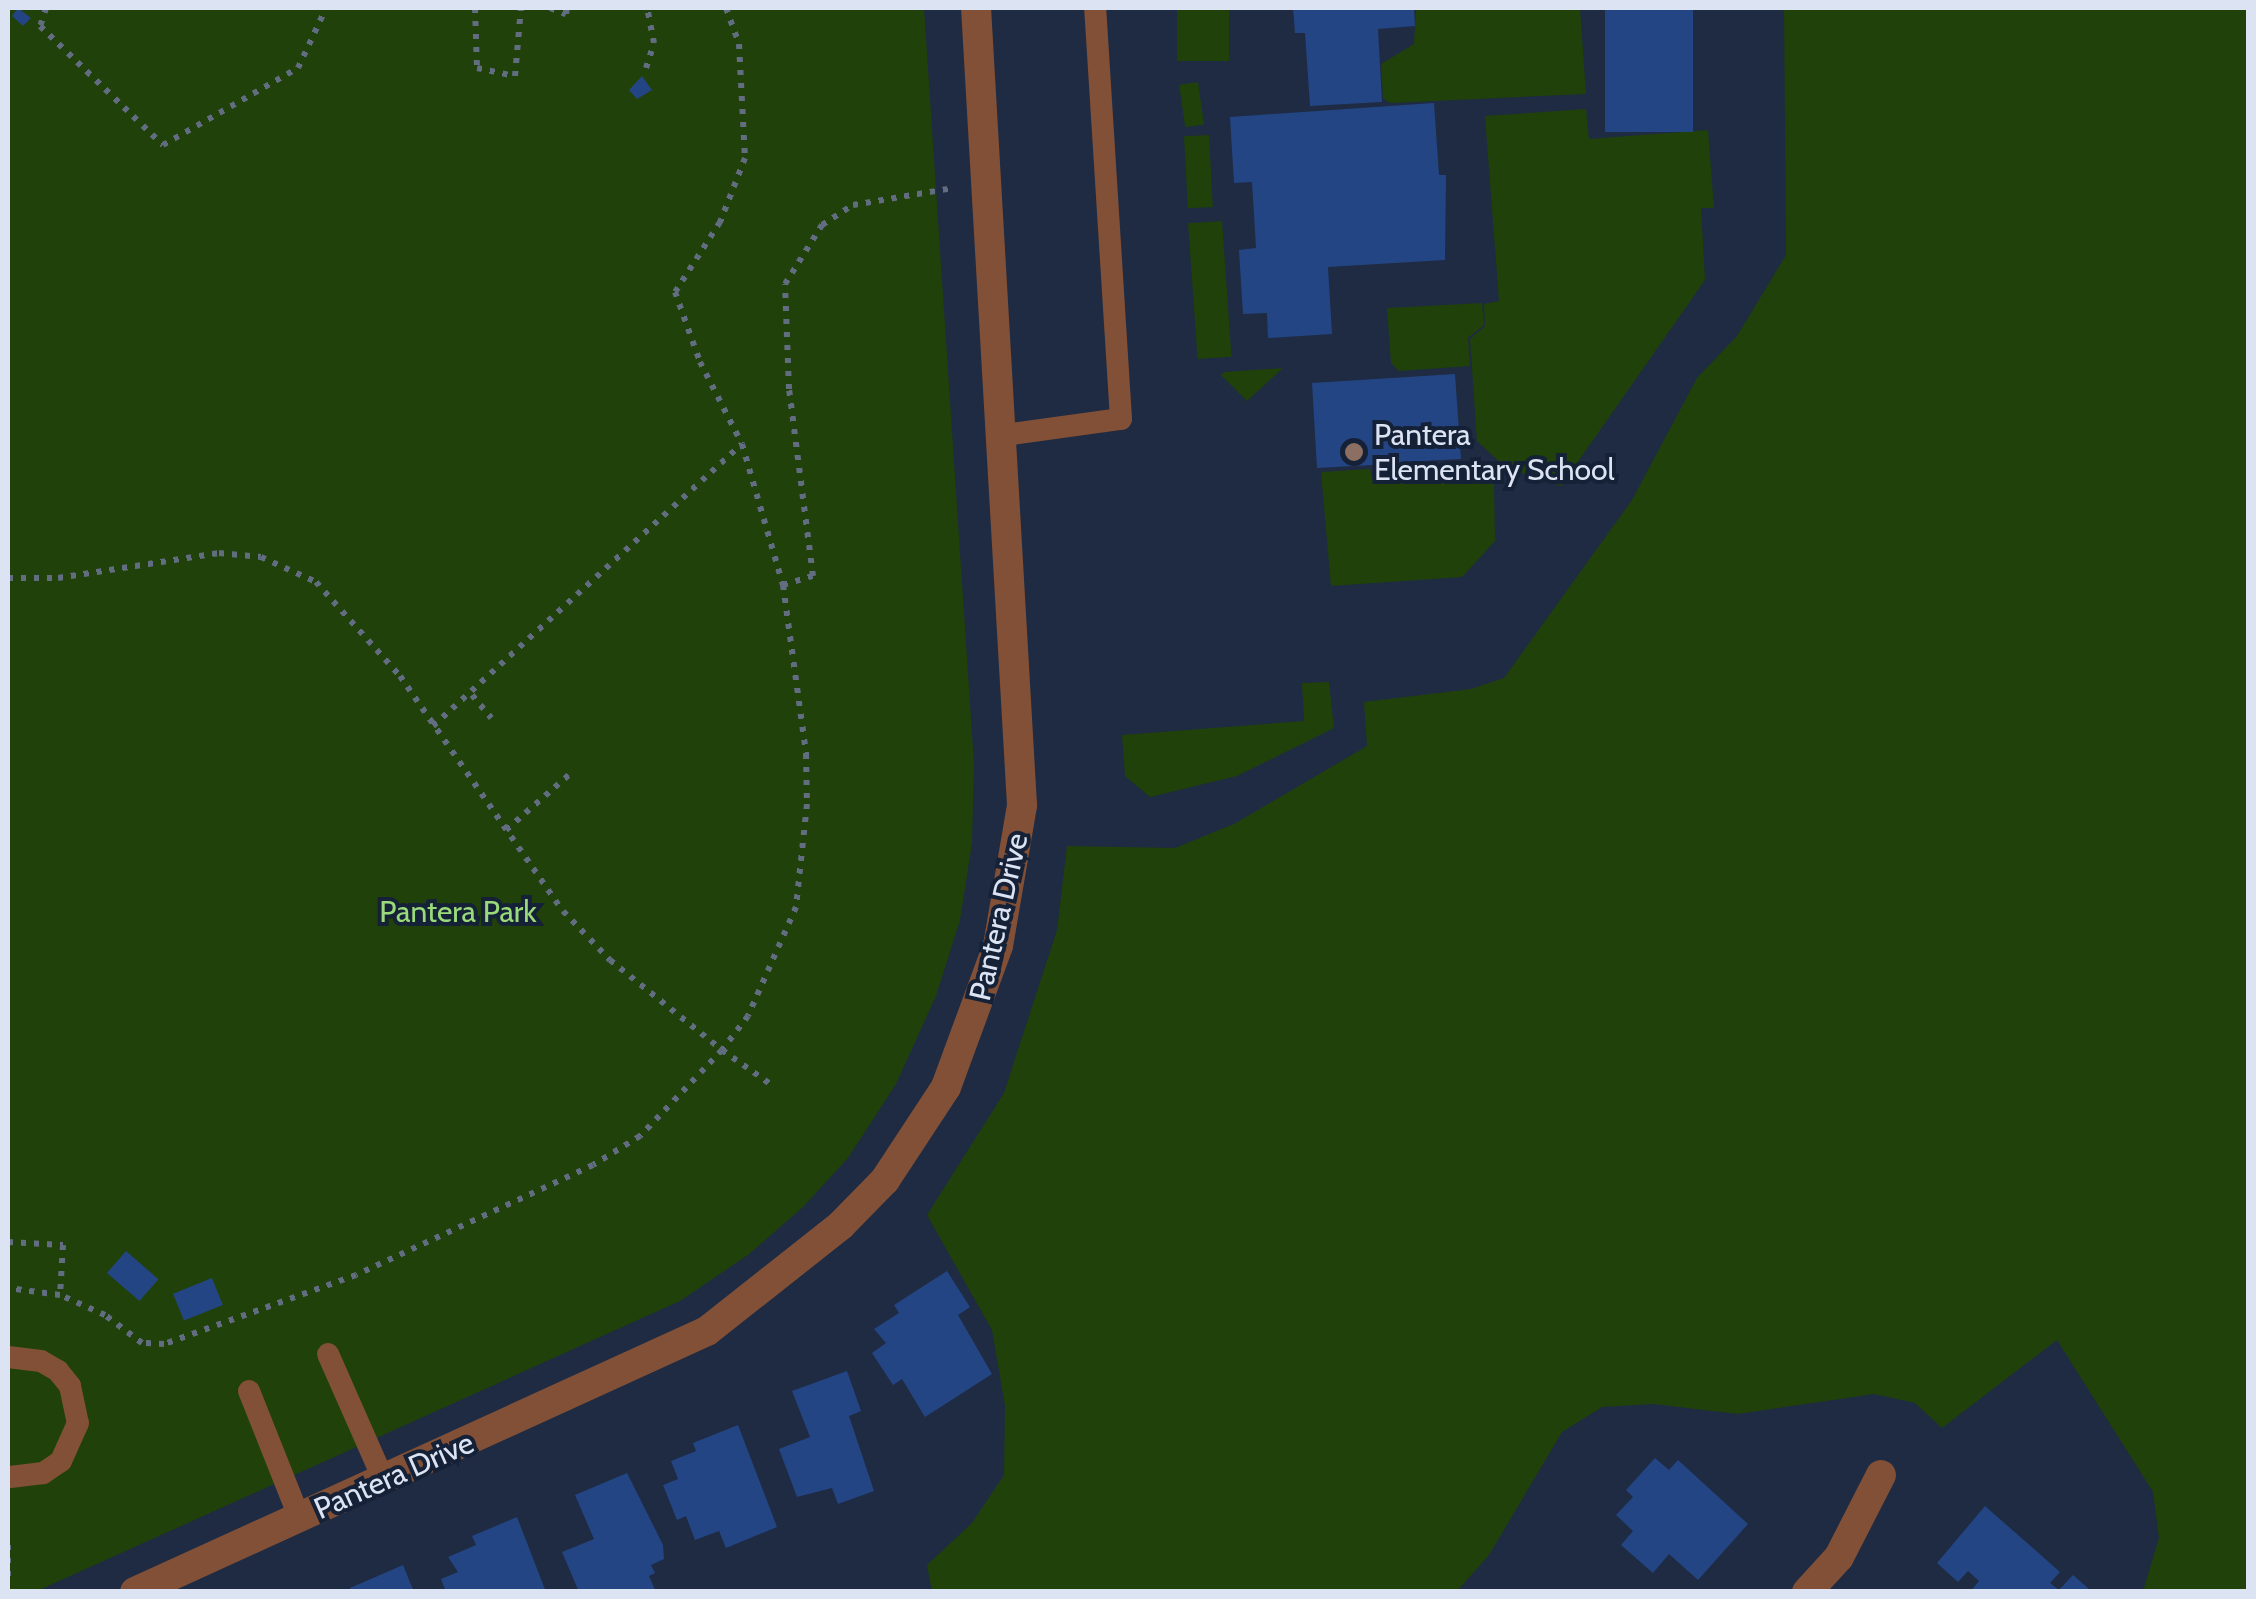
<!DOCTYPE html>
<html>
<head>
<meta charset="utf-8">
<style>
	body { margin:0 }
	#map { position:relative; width:2256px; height:1599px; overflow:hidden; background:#1e2b42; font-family:Cabin,sans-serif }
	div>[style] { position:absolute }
	.green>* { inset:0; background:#20410a; transform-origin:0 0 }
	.building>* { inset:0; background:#244584; transform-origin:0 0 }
	.path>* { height:6px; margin-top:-3px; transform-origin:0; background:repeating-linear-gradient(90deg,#626d81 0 5px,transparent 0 13px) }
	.lane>* { height:22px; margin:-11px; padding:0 11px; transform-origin:11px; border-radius:11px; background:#825036 }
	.street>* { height:30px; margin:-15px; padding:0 15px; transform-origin:15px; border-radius:15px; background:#825036 }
	.dots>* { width:28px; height:28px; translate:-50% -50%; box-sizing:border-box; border:5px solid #152137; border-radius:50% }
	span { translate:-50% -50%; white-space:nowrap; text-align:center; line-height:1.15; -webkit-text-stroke:8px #152137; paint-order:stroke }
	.poi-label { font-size:30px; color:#dce4f4 }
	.left { translate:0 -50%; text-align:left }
	.park-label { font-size:30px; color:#9ada7a }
	.street-label { font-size:30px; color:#dce4f4 }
	.frame { position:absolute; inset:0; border:10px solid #dce4f4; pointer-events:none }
</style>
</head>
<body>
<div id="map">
	<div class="green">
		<i style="clip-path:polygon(8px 8px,924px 8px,974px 764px,972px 843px,960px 920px,936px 996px,896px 1084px,848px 1158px,803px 1207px,748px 1255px,680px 1301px,37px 1591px,8px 1592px)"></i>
		<i style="left:1177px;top:8px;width:52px;height:53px"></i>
		<i style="clip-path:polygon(1416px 8px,1580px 8px,1586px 94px,1390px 103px,1383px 98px,1381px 64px,1414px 44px)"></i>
		<i style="clip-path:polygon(1784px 8px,2248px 8px,2248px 1591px,2143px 1591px,2159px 1538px,2153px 1492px,2057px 1340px,1942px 1428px,1915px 1403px,1874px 1394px,1738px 1414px,1653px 1404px,1602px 1407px,1562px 1432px,1489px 1555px,1457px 1591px,932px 1591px,927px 1565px,972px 1523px,1004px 1475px,1005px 1406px,992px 1330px,927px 1215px,1004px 1093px,1057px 930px,1067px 846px,1175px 848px,1234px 824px,1367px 746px,1364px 702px,1471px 689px,1504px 678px,1632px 500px,1697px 378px,1737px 336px,1786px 255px)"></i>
		<i style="left:1198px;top:82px;width:43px;height:19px;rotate:82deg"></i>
		<i style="clip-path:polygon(1586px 109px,1589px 139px,1708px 130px,1714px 208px,1701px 208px,1705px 280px,1561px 486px,1505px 467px,1477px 441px,1470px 339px,1485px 326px,1484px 304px,1499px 301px,1485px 116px)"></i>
		<i style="left:1209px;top:135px;width:72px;height:25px;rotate:87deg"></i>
		<i style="left:1222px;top:221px;width:136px;height:34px;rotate:86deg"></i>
		<i style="clip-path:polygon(1482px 303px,1484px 325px,1468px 338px,1470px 366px,1399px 371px,1391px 363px,1387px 308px)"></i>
		<i style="clip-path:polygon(1283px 368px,1247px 401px,1221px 375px,1224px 372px)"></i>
		<i style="clip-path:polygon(1452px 467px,1475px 483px,1494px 484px,1495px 541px,1462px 577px,1331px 586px,1321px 472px,1370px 469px,1372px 479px,1412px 477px,1411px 468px)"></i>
		<i style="clip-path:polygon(1329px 682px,1334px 728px,1237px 776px,1150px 797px,1125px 776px,1122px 735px,1304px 721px,1302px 683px)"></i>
	</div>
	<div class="building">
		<i style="clip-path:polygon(18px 8px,31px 18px,23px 26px,12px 16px)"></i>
		<i style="clip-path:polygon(1293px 8px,1414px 8px,1415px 26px,1378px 29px,1382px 102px,1310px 106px,1305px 33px,1295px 33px)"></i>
		<i style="left:1605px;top:8px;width:88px;height:124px"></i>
		<i style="clip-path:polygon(642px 76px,652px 90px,637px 99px,629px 90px)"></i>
		<i style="clip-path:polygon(1434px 103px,1439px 175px,1446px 175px,1445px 260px,1328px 267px,1332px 334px,1268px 338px,1267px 313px,1243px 314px,1239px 250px,1256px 248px,1252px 182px,1234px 183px,1230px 117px)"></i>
		<i style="clip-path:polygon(1455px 374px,1461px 459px,1404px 462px,1404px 473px,1374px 475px,1373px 465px,1317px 468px,1312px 383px)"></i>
		<i style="left:126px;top:1251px;width:43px;height:29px;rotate:41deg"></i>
		<i style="clip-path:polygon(947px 1271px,970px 1307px,958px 1315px,992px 1374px,925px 1417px,902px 1379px,893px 1385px,872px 1353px,886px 1343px,874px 1329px,899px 1313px,894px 1305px)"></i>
		<i style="left:212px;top:1278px;width:29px;height:42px;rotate:68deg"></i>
		<i style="clip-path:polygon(847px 1371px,861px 1411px,849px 1416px,874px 1491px,838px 1504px,832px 1488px,797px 1497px,779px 1449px,810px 1437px,792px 1391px)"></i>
		<i style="clip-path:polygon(738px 1425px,777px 1527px,726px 1548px,719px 1531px,695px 1540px,686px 1516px,677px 1520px,663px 1485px,678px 1479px,671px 1461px,696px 1451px,693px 1443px)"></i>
		<i style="clip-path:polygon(1655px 1458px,1669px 1470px,1678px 1460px,1748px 1524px,1698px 1580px,1669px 1554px,1653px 1573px,1621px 1545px,1633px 1531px,1616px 1515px,1633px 1497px,1626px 1490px)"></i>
		<i style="clip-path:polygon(627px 1473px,663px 1545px,664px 1559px,651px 1565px,655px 1573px,649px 1576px,656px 1592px,579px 1592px,562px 1552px,594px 1539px,575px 1495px)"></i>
		<i style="clip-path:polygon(1985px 1506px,2060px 1572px,2050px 1583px,2059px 1590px,2073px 1575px,2089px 1589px,2087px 1592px,1970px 1592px,1979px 1581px,1968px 1571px,1958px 1582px,1937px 1563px)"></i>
		<i style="clip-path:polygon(517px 1517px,546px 1592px,446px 1592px,441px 1579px,458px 1572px,448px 1557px,476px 1545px,472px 1536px)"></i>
		<i style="clip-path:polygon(403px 1565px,414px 1592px,351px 1592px,350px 1588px)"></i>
	</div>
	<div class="path">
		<i style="left:46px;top:8px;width:19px;rotate:108deg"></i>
		<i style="left:40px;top:26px;width:171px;rotate:44.1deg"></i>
		<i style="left:163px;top:145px;width:155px;rotate:-29.7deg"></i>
		<i style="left:298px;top:68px;width:66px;rotate:-65deg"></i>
		<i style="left:475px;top:8px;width:60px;rotate:88.1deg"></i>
		<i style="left:477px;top:68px;width:39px;rotate:12deg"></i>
		<i style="left:515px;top:76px;width:68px;rotate:-85deg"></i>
		<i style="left:550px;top:8px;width:17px;rotate:21deg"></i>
		<i style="left:566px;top:14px;width:6px;rotate:-81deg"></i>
		<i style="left:726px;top:8px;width:38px;rotate:70deg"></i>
		<i style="left:739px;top:44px;width:114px;rotate:87deg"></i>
		<i style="left:745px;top:158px;width:69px;rotate:111.3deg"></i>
		<i style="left:720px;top:222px;width:83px;rotate:122.7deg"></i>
		<i style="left:675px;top:292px;width:74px;rotate:70.3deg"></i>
		<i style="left:700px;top:362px;width:92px;rotate:62.9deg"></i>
		<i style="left:646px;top:68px;width:26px;rotate:-72deg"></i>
		<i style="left:654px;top:43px;width:36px;rotate:-101deg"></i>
		<i style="left:8px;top:578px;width:50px"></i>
		<i style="left:58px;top:578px;width:163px;rotate:-8.8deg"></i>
		<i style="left:219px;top:553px;width:42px;rotate:5.4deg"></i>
		<i style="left:261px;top:557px;width:60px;rotate:24.4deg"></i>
		<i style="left:316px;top:582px;width:126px;rotate:48.2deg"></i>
		<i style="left:400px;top:676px;width:286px;rotate:55.3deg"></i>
		<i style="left:563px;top:911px;width:68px;rotate:46.2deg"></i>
		<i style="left:610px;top:960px;width:144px;rotate:38.8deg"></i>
		<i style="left:722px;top:1050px;width:119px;rotate:133.6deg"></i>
		<i style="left:640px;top:1136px;width:55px;rotate:148.3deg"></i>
		<i style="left:593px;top:1165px;width:261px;rotate:155.1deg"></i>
		<i style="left:356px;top:1275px;width:204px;rotate:160.2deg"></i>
		<i style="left:164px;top:1344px;width:22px;rotate:-177deg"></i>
		<i style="left:142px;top:1343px;width:46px;rotate:-142.9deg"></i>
		<i style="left:105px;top:1315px;width:49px;rotate:-156deg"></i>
		<i style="left:60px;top:1295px;width:52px;rotate:-172.3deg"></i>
		<i style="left:783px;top:585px;width:31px;rotate:-17deg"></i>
		<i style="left:813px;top:576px;width:189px;rotate:-97.3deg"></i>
		<i style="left:789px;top:389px;width:105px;rotate:-92.2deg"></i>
		<i style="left:785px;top:284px;width:70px;rotate:-57.9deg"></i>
		<i style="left:822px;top:225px;width:37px;rotate:-33deg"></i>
		<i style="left:853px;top:205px;width:101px;rotate:-9.6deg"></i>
		<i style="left:472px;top:695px;width:30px;rotate:50deg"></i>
		<i style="left:433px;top:726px;width:418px;rotate:-42.4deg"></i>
		<i style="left:742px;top:444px;width:147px;rotate:73.8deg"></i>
		<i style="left:783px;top:585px;width:171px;rotate:82.2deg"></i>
		<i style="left:806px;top:754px;width:50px;rotate:88.9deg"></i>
		<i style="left:807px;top:804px;width:104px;rotate:96.1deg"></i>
		<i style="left:796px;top:907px;width:119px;rotate:113.8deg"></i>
		<i style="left:748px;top:1016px;width:43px;rotate:127.4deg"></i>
		<i style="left:722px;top:1050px;width:62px;rotate:35.2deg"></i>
		<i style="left:506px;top:830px;width:86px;rotate:-41.2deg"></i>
		<i style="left:8px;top:1242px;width:55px;rotate:3.1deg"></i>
		<i style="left:63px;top:1245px;width:50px;rotate:93.4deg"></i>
		<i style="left:8px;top:1545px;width:39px;rotate:90deg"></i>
	</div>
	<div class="lane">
		<i style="left:1005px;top:435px;width:117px;rotate:-7.9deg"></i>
		<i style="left:1121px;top:419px;width:412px;rotate:-93.6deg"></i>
		<i style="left:328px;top:1354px;width:139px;rotate:66.2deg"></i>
		<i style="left:8px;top:1357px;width:33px;rotate:7deg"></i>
		<i style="left:41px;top:1361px;width:20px;rotate:30deg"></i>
		<i style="left:58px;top:1371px;width:19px;rotate:51deg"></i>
		<i style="left:70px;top:1386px;width:38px;rotate:78deg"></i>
		<i style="left:78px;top:1423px;width:42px;rotate:114.1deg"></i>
		<i style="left:61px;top:1461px;width:22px;rotate:146deg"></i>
		<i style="left:43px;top:1473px;width:35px;rotate:173deg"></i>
		<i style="left:249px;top:1391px;width:138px;rotate:68.3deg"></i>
	</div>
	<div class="street">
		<i style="left:135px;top:1592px;width:629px;rotate:-24.53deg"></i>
		<i style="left:707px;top:1331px;width:171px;rotate:-38.3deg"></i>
		<i style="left:841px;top:1225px;width:63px;rotate:-45.6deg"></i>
		<i style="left:885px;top:1180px;width:111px;rotate:-56.7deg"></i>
		<i style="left:946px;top:1087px;width:150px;rotate:-69.8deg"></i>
		<i style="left:998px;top:946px;width:143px;rotate:-80.3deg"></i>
		<i style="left:1022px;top:805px;width:798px;rotate:-93.3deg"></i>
		<i style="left:1807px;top:1592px;width:47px;rotate:-47.6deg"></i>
		<i style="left:1839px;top:1557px;width:92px;rotate:-62.9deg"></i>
	</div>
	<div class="dots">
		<i style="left:1354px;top:452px;background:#8d6e63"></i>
	</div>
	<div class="poi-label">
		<span class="left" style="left:1374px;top:452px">Pantera<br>Elementary School</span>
	</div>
	<div class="park-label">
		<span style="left:458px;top:912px">Pantera Park</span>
	</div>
	<div class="street-label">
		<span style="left:999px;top:917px;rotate:-77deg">Pantera Drive</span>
		<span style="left:394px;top:1476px;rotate:-24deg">Pantera Drive</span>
	</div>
	<div class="frame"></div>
</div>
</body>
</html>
